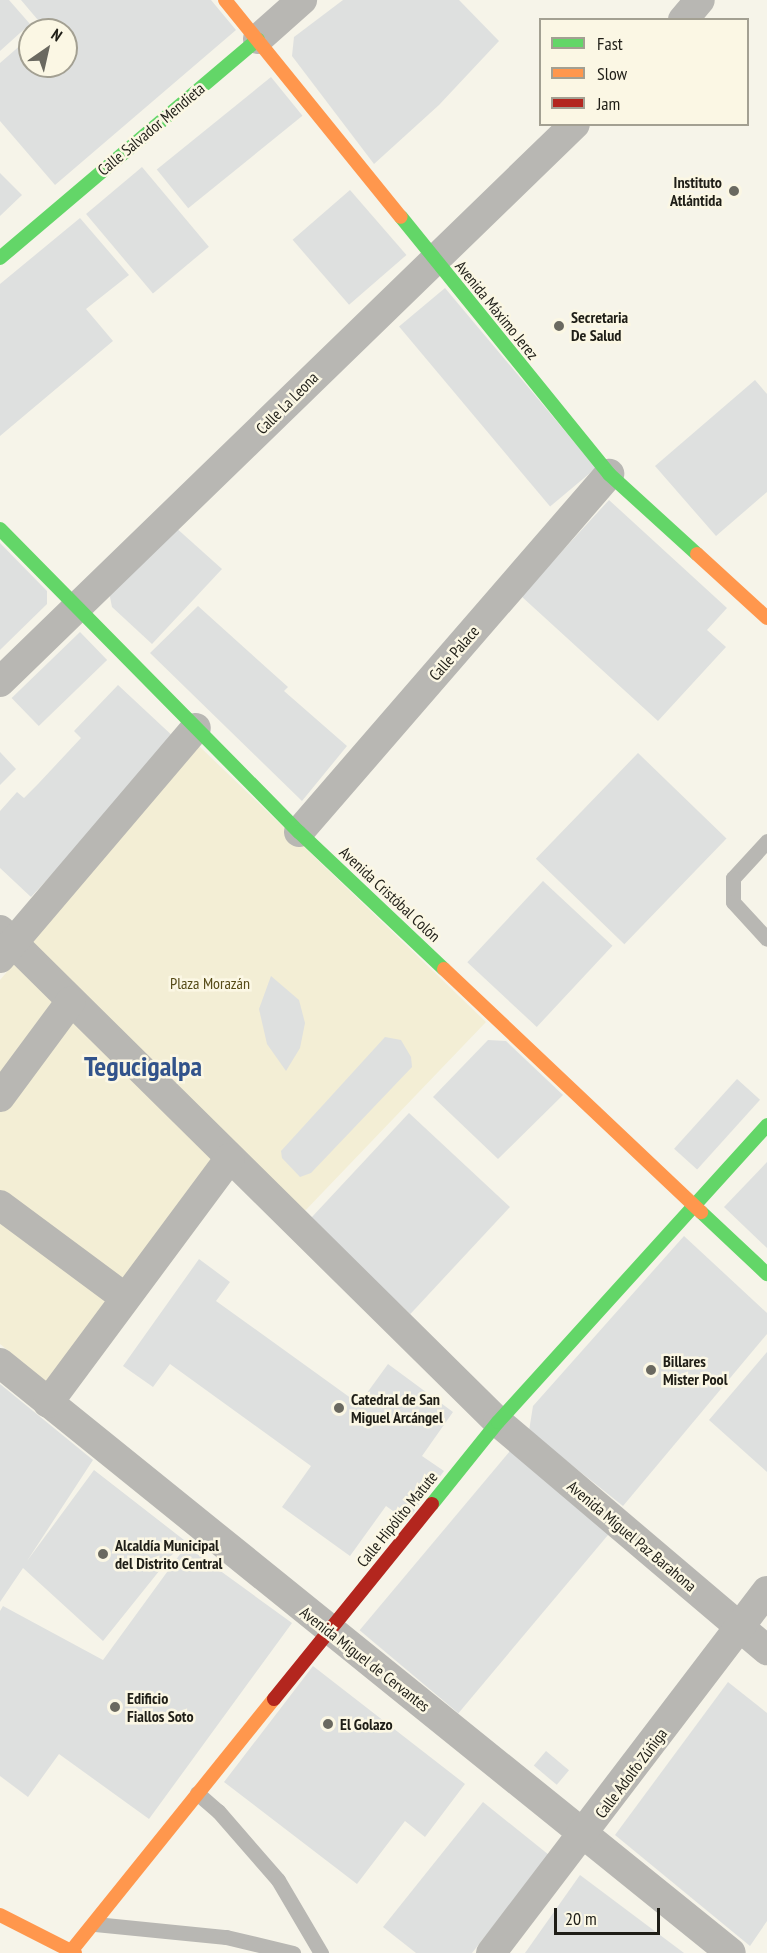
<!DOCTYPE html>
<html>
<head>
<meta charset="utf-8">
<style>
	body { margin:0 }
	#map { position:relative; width:767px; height:1953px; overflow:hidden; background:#f6f4e9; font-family:"PT Sans Narrow",sans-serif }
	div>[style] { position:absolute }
	.green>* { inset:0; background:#f3eed5 }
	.building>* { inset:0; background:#dee0df; transform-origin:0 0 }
	.lane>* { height:15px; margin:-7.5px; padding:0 7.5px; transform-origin:7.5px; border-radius:7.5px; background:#b8b7b3 }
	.street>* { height:30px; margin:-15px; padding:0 15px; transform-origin:15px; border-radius:15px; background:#b8b7b3 }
	.fast>* { height:14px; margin:-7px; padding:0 7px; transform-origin:7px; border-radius:7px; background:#63d668 }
	.slow>* { height:14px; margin:-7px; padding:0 7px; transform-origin:7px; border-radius:7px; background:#ff974d }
	.jam>* { height:14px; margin:-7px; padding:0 7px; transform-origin:7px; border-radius:7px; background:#b3261e }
	.dots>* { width:16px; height:16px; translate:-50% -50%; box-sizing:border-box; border:3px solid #fbf7e4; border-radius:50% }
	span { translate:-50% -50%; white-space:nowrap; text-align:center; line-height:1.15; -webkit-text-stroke:5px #fbf7e4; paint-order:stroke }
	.street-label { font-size:16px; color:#1f1e17 }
	.poi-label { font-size:16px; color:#1f1e17; font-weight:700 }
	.right { translate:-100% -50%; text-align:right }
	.left { translate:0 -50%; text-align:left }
	.park-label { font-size:16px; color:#554a16 }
	.town-label { font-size:28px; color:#32538b; font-weight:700 }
	.legend { position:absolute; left:539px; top:18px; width:210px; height:108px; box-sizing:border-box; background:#fbf7e4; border:2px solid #a3a092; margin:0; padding:8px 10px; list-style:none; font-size:18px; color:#1f1e17 }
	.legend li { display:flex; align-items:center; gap:12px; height:30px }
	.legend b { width:30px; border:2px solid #a3a092 }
	.north { position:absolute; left:18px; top:18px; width:60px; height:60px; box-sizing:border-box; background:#fbf7e4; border:2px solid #a3a092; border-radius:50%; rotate:34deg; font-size:16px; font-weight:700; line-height:24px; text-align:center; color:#1f1e17 }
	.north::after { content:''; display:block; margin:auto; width:21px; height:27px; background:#6a6960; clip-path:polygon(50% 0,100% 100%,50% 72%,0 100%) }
	.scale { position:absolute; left:554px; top:1908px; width:106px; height:27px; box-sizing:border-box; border:3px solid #1f1e17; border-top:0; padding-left:8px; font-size:18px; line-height:21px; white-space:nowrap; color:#1f1e17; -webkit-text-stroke:4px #fbf7e4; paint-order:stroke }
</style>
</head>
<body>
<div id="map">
	<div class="green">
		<i style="clip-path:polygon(198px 745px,486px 1022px,301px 1215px,226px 1145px,49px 1384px,0 1344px,0 980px)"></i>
	</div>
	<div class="building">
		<i style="clip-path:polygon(0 0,9px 0,30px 24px,0 51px)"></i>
		<i style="clip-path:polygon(21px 0,211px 0,236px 30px,55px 185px,0 121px,0 63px,30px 37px,30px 66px,66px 66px,66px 30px,38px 30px,43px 26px)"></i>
		<i style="clip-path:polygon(343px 0,459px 0,499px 41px,439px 105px,374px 164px,292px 56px,294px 37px)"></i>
		<i style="left:271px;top:77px;width:50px;height:147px;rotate:51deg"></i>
		<i style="left:142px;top:167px;width:104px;height:73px;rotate:50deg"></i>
		<i style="clip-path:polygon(0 173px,22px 195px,0 216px)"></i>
		<i style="left:350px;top:190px;width:86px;height:76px;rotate:49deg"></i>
		<i style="clip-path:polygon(80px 218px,129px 275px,86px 309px,113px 341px,0 436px,0 284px)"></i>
		<i style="left:445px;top:288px;width:235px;height:60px;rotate:50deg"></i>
		<i style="clip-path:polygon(755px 380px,767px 394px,767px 492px,716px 536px,655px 466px)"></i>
		<i style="clip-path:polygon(609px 500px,727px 608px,707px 630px,726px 647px,658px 721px,521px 596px)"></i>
		<i style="clip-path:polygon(174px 526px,222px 569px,152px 644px,112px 607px,108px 587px)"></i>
		<i style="clip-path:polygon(0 543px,47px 591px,47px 604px,0 650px)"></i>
		<i style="clip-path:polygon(198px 606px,288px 687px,284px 691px,347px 746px,302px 801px,150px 653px)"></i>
		<i style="left:80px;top:632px;width:39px;height:95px;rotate:46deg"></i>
		<i style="clip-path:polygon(118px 685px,177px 740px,31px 897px,0 868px,0 811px,17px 792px,24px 798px,38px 784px,81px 738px,74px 731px)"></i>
		<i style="clip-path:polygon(0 752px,16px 769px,0 785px)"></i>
		<i style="left:638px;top:753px;width:123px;height:147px;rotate:44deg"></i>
		<i style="left:543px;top:881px;width:95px;height:111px;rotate:43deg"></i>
		<i style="clip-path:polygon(271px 976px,299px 1000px,305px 1023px,300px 1048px,286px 1071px,267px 1044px,259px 1009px)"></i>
		<i style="clip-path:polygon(385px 1037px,401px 1040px,411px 1057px,412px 1067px,311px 1173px,300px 1177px,282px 1158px,281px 1151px)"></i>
		<i style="clip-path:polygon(488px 1040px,506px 1041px,563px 1095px,498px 1159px,433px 1097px)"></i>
		<i style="left:737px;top:1079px;width:31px;height:94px;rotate:42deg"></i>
		<i style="left:409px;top:1113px;width:138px;height:146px;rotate:43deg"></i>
		<i style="clip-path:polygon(767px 1162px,767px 1248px,724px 1207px)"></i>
		<i style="clip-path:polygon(684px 1236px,767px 1313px,767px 1334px,623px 1506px,529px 1431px,533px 1406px)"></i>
		<i style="clip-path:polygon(199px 1259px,230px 1282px,216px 1301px,359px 1404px,388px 1364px,453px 1412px,422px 1456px,444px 1471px,407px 1521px,386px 1506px,350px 1556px,282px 1507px,311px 1466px,170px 1364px,153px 1387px,123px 1366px)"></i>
		<i style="clip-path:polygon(767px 1352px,767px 1472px,709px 1420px)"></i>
		<i style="clip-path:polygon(0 1384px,93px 1460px,27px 1561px,94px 1470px,184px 1540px,103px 1641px,23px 1568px,0 1602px)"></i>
		<i style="left:510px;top:1451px;width:129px;height:234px;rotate:40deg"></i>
		<i style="clip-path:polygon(186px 1546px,292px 1623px,149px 1819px,59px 1754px,28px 1797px,0 1776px,0 1611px,3px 1606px,103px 1660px)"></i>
		<i style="clip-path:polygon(313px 1666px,465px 1784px,425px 1837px,405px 1821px,357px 1884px,224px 1782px)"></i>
		<i style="clip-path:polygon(728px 1682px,767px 1713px,767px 1921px,750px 1946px,615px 1835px)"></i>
		<i style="left:546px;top:1751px;width:30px;height:19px;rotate:40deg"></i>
		<i style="clip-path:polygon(483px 1802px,549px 1855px,472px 1953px,416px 1953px,383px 1927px)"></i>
		<i style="clip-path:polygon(580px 1875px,684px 1953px,525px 1953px)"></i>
	</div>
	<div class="lane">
		<i style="left:767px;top:841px;width:50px;rotate:132.6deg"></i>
		<i style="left:733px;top:878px;width:24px;rotate:90deg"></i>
		<i style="left:733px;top:902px;width:50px;rotate:47.4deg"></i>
		<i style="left:197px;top:1793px;width:28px;rotate:41deg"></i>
		<i style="left:218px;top:1811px;width:91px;rotate:49deg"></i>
		<i style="left:278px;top:1880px;width:85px;rotate:59.5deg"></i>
		<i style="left:95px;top:1924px;width:132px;rotate:5.7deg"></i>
		<i style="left:226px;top:1937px;width:69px;rotate:13.4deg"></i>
	</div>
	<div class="street">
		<i style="left:683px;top:20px;width:26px;rotate:-50deg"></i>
		<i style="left:258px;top:39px;width:59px;rotate:-41.6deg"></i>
		<i style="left:0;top:682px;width:801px;rotate:-44.14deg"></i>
		<i style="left:299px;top:832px;width:474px;rotate:-49.1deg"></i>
		<i style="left:0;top:930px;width:700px;rotate:44.65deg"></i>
		<i style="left:498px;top:1422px;width:353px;rotate:40.3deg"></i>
		<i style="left:0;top:958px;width:302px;rotate:-49.6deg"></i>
		<i style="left:0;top:1097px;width:119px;rotate:-53.5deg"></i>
		<i style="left:0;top:1205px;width:156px;rotate:36.6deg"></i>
		<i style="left:0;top:1363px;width:939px;rotate:38.91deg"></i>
		<i style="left:48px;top:1403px;width:305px;rotate:-53.4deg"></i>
		<i style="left:491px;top:1953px;width:455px;rotate:-52.7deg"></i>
	</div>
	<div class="fast">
		<i style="left:401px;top:217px;width:331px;rotate:51deg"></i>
		<i style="left:609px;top:474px;width:119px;rotate:42.3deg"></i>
		<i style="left:0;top:258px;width:338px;rotate:-40.3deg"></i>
		<i style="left:0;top:529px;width:426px;rotate:45.4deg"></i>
		<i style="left:299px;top:832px;width:199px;rotate:43.4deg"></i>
		<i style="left:701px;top:1212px;width:91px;rotate:43.2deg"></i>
		<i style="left:432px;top:1504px;width:105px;rotate:-51.2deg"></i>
		<i style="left:498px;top:1422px;width:401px;rotate:-47.8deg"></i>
	</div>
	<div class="slow">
		<i style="left:225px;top:0;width:279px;rotate:51deg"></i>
		<i style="left:697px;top:554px;width:95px;rotate:42.4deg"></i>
		<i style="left:444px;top:969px;width:354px;rotate:43.4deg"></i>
		<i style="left:0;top:1915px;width:84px;rotate:26.9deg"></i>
		<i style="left:72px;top:1950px;width:322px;rotate:-51.2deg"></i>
	</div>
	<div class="jam">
		<i style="left:274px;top:1699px;width:251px;rotate:-51deg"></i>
	</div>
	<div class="dots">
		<i style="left:734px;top:191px;background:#6a6960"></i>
		<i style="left:559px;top:326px;background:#6a6960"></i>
		<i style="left:651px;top:1370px;background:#6a6960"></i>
		<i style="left:339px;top:1408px;background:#6a6960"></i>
		<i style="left:103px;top:1554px;background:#6a6960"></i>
		<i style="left:115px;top:1707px;background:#6a6960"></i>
		<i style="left:328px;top:1724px;background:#6a6960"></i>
	</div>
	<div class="street-label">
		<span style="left:151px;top:129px;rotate:-40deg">Calle Salvador Mendieta</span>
		<span style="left:497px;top:310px;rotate:51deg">Avenida Máximo Jerez</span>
		<span style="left:287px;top:403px;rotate:-45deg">Calle La Leona</span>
		<span style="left:454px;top:653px;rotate:-49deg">Calle Palace</span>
		<span style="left:390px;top:894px;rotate:43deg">Avenida Cristóbal Colón</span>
		<span style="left:397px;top:1519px;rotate:-51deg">Calle Hipólito Matute</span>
		<span style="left:632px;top:1536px;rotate:40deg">Avenida Miguel Paz Barahona</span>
		<span style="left:365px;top:1659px;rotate:38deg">Avenida Miguel de Cervantes</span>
		<span style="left:631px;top:1773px;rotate:-53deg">Calle Adolfo Zúñiga</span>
	</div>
	<div class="poi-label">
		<span class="right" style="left:722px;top:191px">Instituto<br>Atlántida</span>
		<span class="left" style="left:571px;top:326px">Secretaria<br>De Salud</span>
		<span class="left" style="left:663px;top:1370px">Billares<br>Mister Pool</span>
		<span class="left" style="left:351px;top:1408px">Catedral de San<br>Miguel Arcángel</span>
		<span class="left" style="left:115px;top:1554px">Alcaldía Municipal<br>del Distrito Central</span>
		<span class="left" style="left:127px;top:1707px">Edificio<br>Fiallos Soto</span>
		<span class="left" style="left:340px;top:1724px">El Golazo</span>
	</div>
	<div class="park-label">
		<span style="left:210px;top:983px">Plaza Morazán</span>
	</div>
	<div class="town-label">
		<span style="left:143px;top:1066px">Tegucigalpa</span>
	</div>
	<ul class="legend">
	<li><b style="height:8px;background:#63d668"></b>Fast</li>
	<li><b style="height:8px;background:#ff974d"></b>Slow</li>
	<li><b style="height:8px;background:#b3261e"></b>Jam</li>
	</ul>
	<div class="north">N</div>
	<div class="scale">20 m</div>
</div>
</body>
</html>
